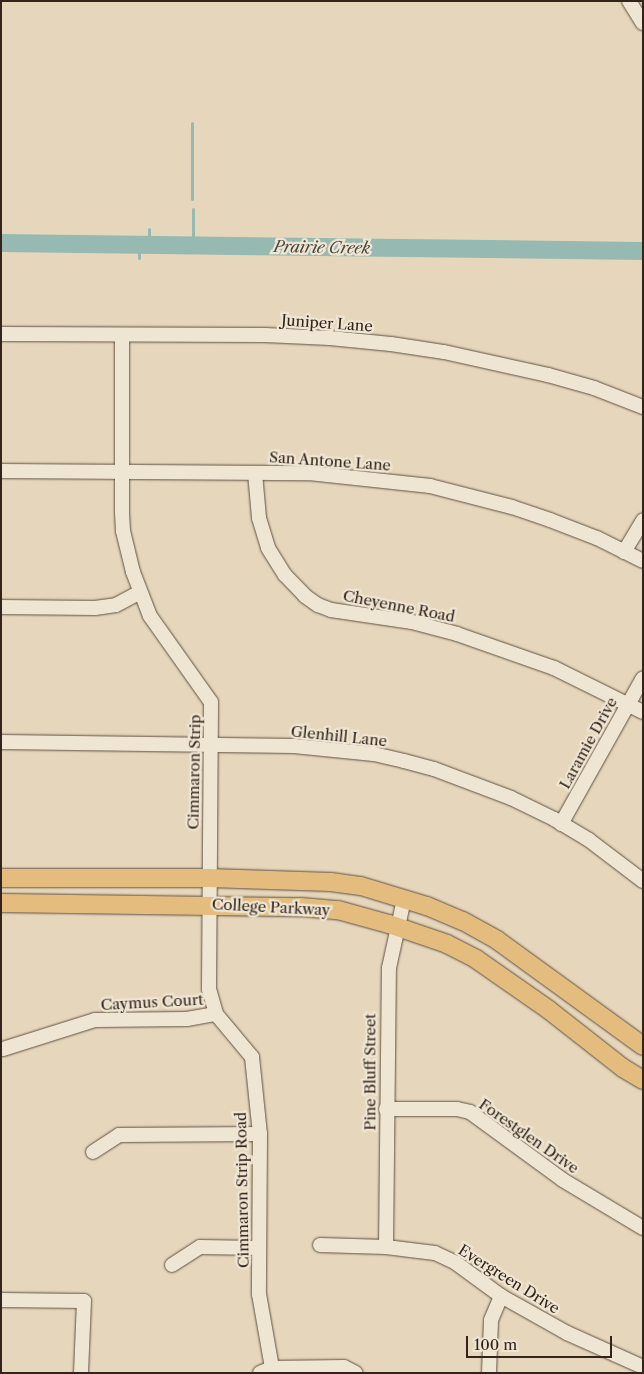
<!DOCTYPE html>
<html>
<head>
<meta charset="utf-8">
<style>
	body { margin:0 }
	#map { position:relative; width:644px; height:1374px; overflow:hidden; background:#e6d7bc; font-family:"Libre Caslon Text",serif }
	div>[style] { position:absolute }
	.stream>* { height:3px; margin:-1.5px; padding:0 1.5px; transform-origin:1.5px; border-radius:1.5px; background:#96b9b2 }
	.river>* { height:18px; margin:-9px; padding:0 9px; transform-origin:9px; border-radius:9px; background:#96b9b2 }
	.roads { filter:drop-shadow(0 0 1px #5f5142) drop-shadow(0 0 1px #5f5142) }
	.minor>* { height:14px; margin:-7px; padding:0 7px; transform-origin:7px; border-radius:7px; background:#efe5d3 }
	.major>* { height:18px; margin:-9px; padding:0 9px; transform-origin:9px; border-radius:9px; background:#e3bc7e }
	span { translate:-50% -50%; white-space:nowrap; text-align:center; line-height:1.15; -webkit-text-stroke:4.5px #efe5d3; paint-order:stroke }
	.street-label { font-size:15px; color:#32241a }
	.water-label { font-size:16px; color:#4b4940; font-style:italic }
	.frame { position:absolute; inset:0; border:2px solid #32241a; pointer-events:none }
	.scale { position:absolute; left:466px; top:1336px; width:146px; height:22px; box-sizing:border-box; border:2px solid #32241a; border-top:0; padding-left:6px; font-size:15px; line-height:18px; white-space:nowrap; color:#32241a; -webkit-text-stroke:4px #efe5d3; paint-order:stroke }
</style>
</head>
<body>
<div id="map">
	<div class="stream">
		<i style="left:192px;top:123px;width:76px;rotate:90deg"></i>
		<i style="left:193px;top:209px;width:36px;rotate:90deg"></i>
		<i style="left:149px;top:229px;width:15px;rotate:90deg"></i>
		<i style="left:139px;top:244px;width:14px;rotate:90deg"></i>
	</div>
	<div class="river">
		<i style="left:1px;top:243px;width:642px;rotate:0.71deg"></i>
	</div>
	<div class="roads">
		<div class="minor">
			<i style="left:629px;top:1px;width:26px;rotate:58deg"></i>
			<i style="left:1px;top:334px;width:264px;rotate:0.2deg"></i>
			<i style="left:265px;top:335px;width:65px;rotate:2.6deg"></i>
			<i style="left:330px;top:338px;width:61px;rotate:5.6deg"></i>
			<i style="left:391px;top:344px;width:54px;rotate:8.6deg"></i>
			<i style="left:444px;top:352px;width:107px;rotate:12.5deg"></i>
			<i style="left:548px;top:375px;width:48px;rotate:15.8deg"></i>
			<i style="left:594px;top:388px;width:53px;rotate:21.2deg"></i>
			<i style="left:122px;top:335px;width:177px;rotate:90deg"></i>
			<i style="left:122px;top:512px;width:19px;rotate:87deg"></i>
			<i style="left:123px;top:531px;width:42px;rotate:76.3deg"></i>
			<i style="left:133px;top:572px;width:47px;rotate:68.9deg"></i>
			<i style="left:150px;top:616px;width:105px;rotate:54.7deg"></i>
			<i style="left:211px;top:702px;width:287px;rotate:90.4deg"></i>
			<i style="left:209px;top:989px;width:26px;rotate:74deg"></i>
			<i style="left:216px;top:1014px;width:56px;rotate:50.1deg"></i>
			<i style="left:252px;top:1057px;width:77px;rotate:84.1deg"></i>
			<i style="left:260px;top:1134px;width:160px;rotate:90.4deg"></i>
			<i style="left:259px;top:1294px;width:75px;rotate:80deg"></i>
			<i style="left:1px;top:471px;width:308px;rotate:0.4deg"></i>
			<i style="left:309px;top:473px;width:122px;rotate:6.1deg"></i>
			<i style="left:430px;top:486px;width:85px;rotate:14.4deg"></i>
			<i style="left:512px;top:507px;width:40px;rotate:18.9deg"></i>
			<i style="left:550px;top:520px;width:50px;rotate:21deg"></i>
			<i style="left:597px;top:538px;width:51px;rotate:26.6deg"></i>
			<i style="left:255px;top:473px;width:45px;rotate:84.9deg"></i>
			<i style="left:259px;top:518px;width:31px;rotate:73deg"></i>
			<i style="left:268px;top:548px;width:32px;rotate:58deg"></i>
			<i style="left:285px;top:575px;width:29px;rotate:46deg"></i>
			<i style="left:305px;top:596px;width:16px;rotate:35deg"></i>
			<i style="left:318px;top:605px;width:14px;rotate:21deg"></i>
			<i style="left:331px;top:610px;width:82px;rotate:8.4deg"></i>
			<i style="left:412px;top:622px;width:47px;rotate:14.9deg"></i>
			<i style="left:457px;top:634px;width:103px;rotate:19.3deg"></i>
			<i style="left:554px;top:668px;width:99px;rotate:26.3deg"></i>
			<i style="left:624px;top:552px;width:37px;rotate:-59deg"></i>
			<i style="left:1px;top:607px;width:94px;rotate:0.6deg"></i>
			<i style="left:95px;top:608px;width:21px;rotate:-8deg"></i>
			<i style="left:116px;top:605px;width:26px;rotate:-28deg"></i>
			<i style="left:1px;top:742px;width:293px;rotate:0.8deg"></i>
			<i style="left:294px;top:746px;width:80px;rotate:5.7deg"></i>
			<i style="left:374px;top:754px;width:31px;rotate:13deg"></i>
			<i style="left:404px;top:761px;width:31px;rotate:15deg"></i>
			<i style="left:434px;top:769px;width:82px;rotate:20.6deg"></i>
			<i style="left:511px;top:798px;width:48px;rotate:26deg"></i>
			<i style="left:554px;top:819px;width:41px;rotate:31deg"></i>
			<i style="left:589px;top:840px;width:68px;rotate:37.2deg"></i>
			<i style="left:561px;top:824px;width:167px;rotate:-60.7deg"></i>
			<i style="left:3px;top:1049px;width:96px;rotate:-17.5deg"></i>
			<i style="left:95px;top:1020px;width:92px;rotate:-0.6deg"></i>
			<i style="left:187px;top:1019px;width:29px;rotate:-10deg"></i>
			<i style="left:386px;top:1109px;width:71px"></i>
			<i style="left:457px;top:1109px;width:13px;rotate:13deg"></i>
			<i style="left:470px;top:1112px;width:115px;rotate:36.2deg"></i>
			<i style="left:563px;top:1180px;width:93px;rotate:31deg"></i>
			<i style="left:93px;top:1152px;width:31px;rotate:-33deg"></i>
			<i style="left:119px;top:1135px;width:141px;rotate:-0.4deg"></i>
			<i style="left:320px;top:1245px;width:66px;rotate:1.7deg"></i>
			<i style="left:386px;top:1247px;width:49px;rotate:7deg"></i>
			<i style="left:435px;top:1253px;width:23px;rotate:25deg"></i>
			<i style="left:456px;top:1263px;width:56px;rotate:36.3deg"></i>
			<i style="left:501px;top:1296px;width:76px;rotate:29.3deg"></i>
			<i style="left:567px;top:1333px;width:83px;rotate:24.1deg"></i>
			<i style="left:386px;top:1247px;width:279px;rotate:-89.4deg"></i>
			<i style="left:389px;top:968px;width:71px;rotate:-77.7deg"></i>
			<i style="left:172px;top:1265px;width:33px;rotate:-33deg"></i>
			<i style="left:200px;top:1247px;width:59px;rotate:1deg"></i>
			<i style="left:1px;top:1300px;width:83px;rotate:0.7deg"></i>
			<i style="left:84px;top:1301px;width:72px;rotate:92.4deg"></i>
			<i style="left:260px;top:1373px;width:13px;rotate:-23deg"></i>
			<i style="left:272px;top:1368px;width:72px;rotate:-0.8deg"></i>
			<i style="left:344px;top:1367px;width:13px;rotate:27deg"></i>
			<i style="left:489px;top:1373px;width:53px;rotate:-87.8deg"></i>
			<i style="left:491px;top:1320px;width:26px;rotate:-67deg"></i>
		</div>
		<div class="major">
			<i style="left:1px;top:878px;width:208px"></i>
			<i style="left:209px;top:878px;width:122px;rotate:1.9deg"></i>
			<i style="left:331px;top:882px;width:30px;rotate:8deg"></i>
			<i style="left:361px;top:886px;width:69px;rotate:16.9deg"></i>
			<i style="left:427px;top:906px;width:39px;rotate:23deg"></i>
			<i style="left:463px;top:921px;width:39px;rotate:29deg"></i>
			<i style="left:497px;top:940px;width:180px;rotate:36deg"></i>
			<i style="left:1px;top:903px;width:300px;rotate:0.8deg"></i>
			<i style="left:301px;top:907px;width:37px;rotate:5deg"></i>
			<i style="left:338px;top:910px;width:53px;rotate:15.4deg"></i>
			<i style="left:389px;top:924px;width:61px;rotate:19deg"></i>
			<i style="left:447px;top:944px;width:33px;rotate:27deg"></i>
			<i style="left:476px;top:959px;width:89px;rotate:34.9deg"></i>
			<i style="left:549px;top:1010px;width:94px;rotate:38.1deg"></i>
			<i style="left:623px;top:1068px;width:23px;rotate:31deg"></i>
		</div>
	</div>
	<div class="street-label">
		<span style="left:327px;top:323px;rotate:4deg">Juniper Lane</span>
		<span style="left:330px;top:461px;rotate:4deg">San Antone Lane</span>
		<span style="left:399px;top:606px;rotate:11deg">Cheyenne Road</span>
		<span style="left:339px;top:736px;rotate:6deg">Glenhill Lane</span>
		<span style="left:588px;top:743px;rotate:-61deg">Laramie Drive</span>
		<span style="left:194px;top:772px;rotate:-89deg">Cimmaron Strip</span>
		<span style="left:271px;top:907px;rotate:3deg">College Parkway</span>
		<span style="left:152px;top:1002px;rotate:-3deg">Caymus Court</span>
		<span style="left:370px;top:1072px;rotate:-90deg">Pine Bluff Street</span>
		<span style="left:529px;top:1136px;rotate:35deg">Forestglen Drive</span>
		<span style="left:242px;top:1190px;rotate:-91deg">Cimmaron Strip Road</span>
		<span style="left:509px;top:1279px;rotate:32deg">Evergreen Drive</span>
	</div>
	<div class="water-label">
		<span style="left:322px;top:247px;rotate:1deg">Prairie Creek</span>
	</div>
	<div class="frame"></div>
	<div class="scale">100 m</div>
</div>
</body>
</html>
